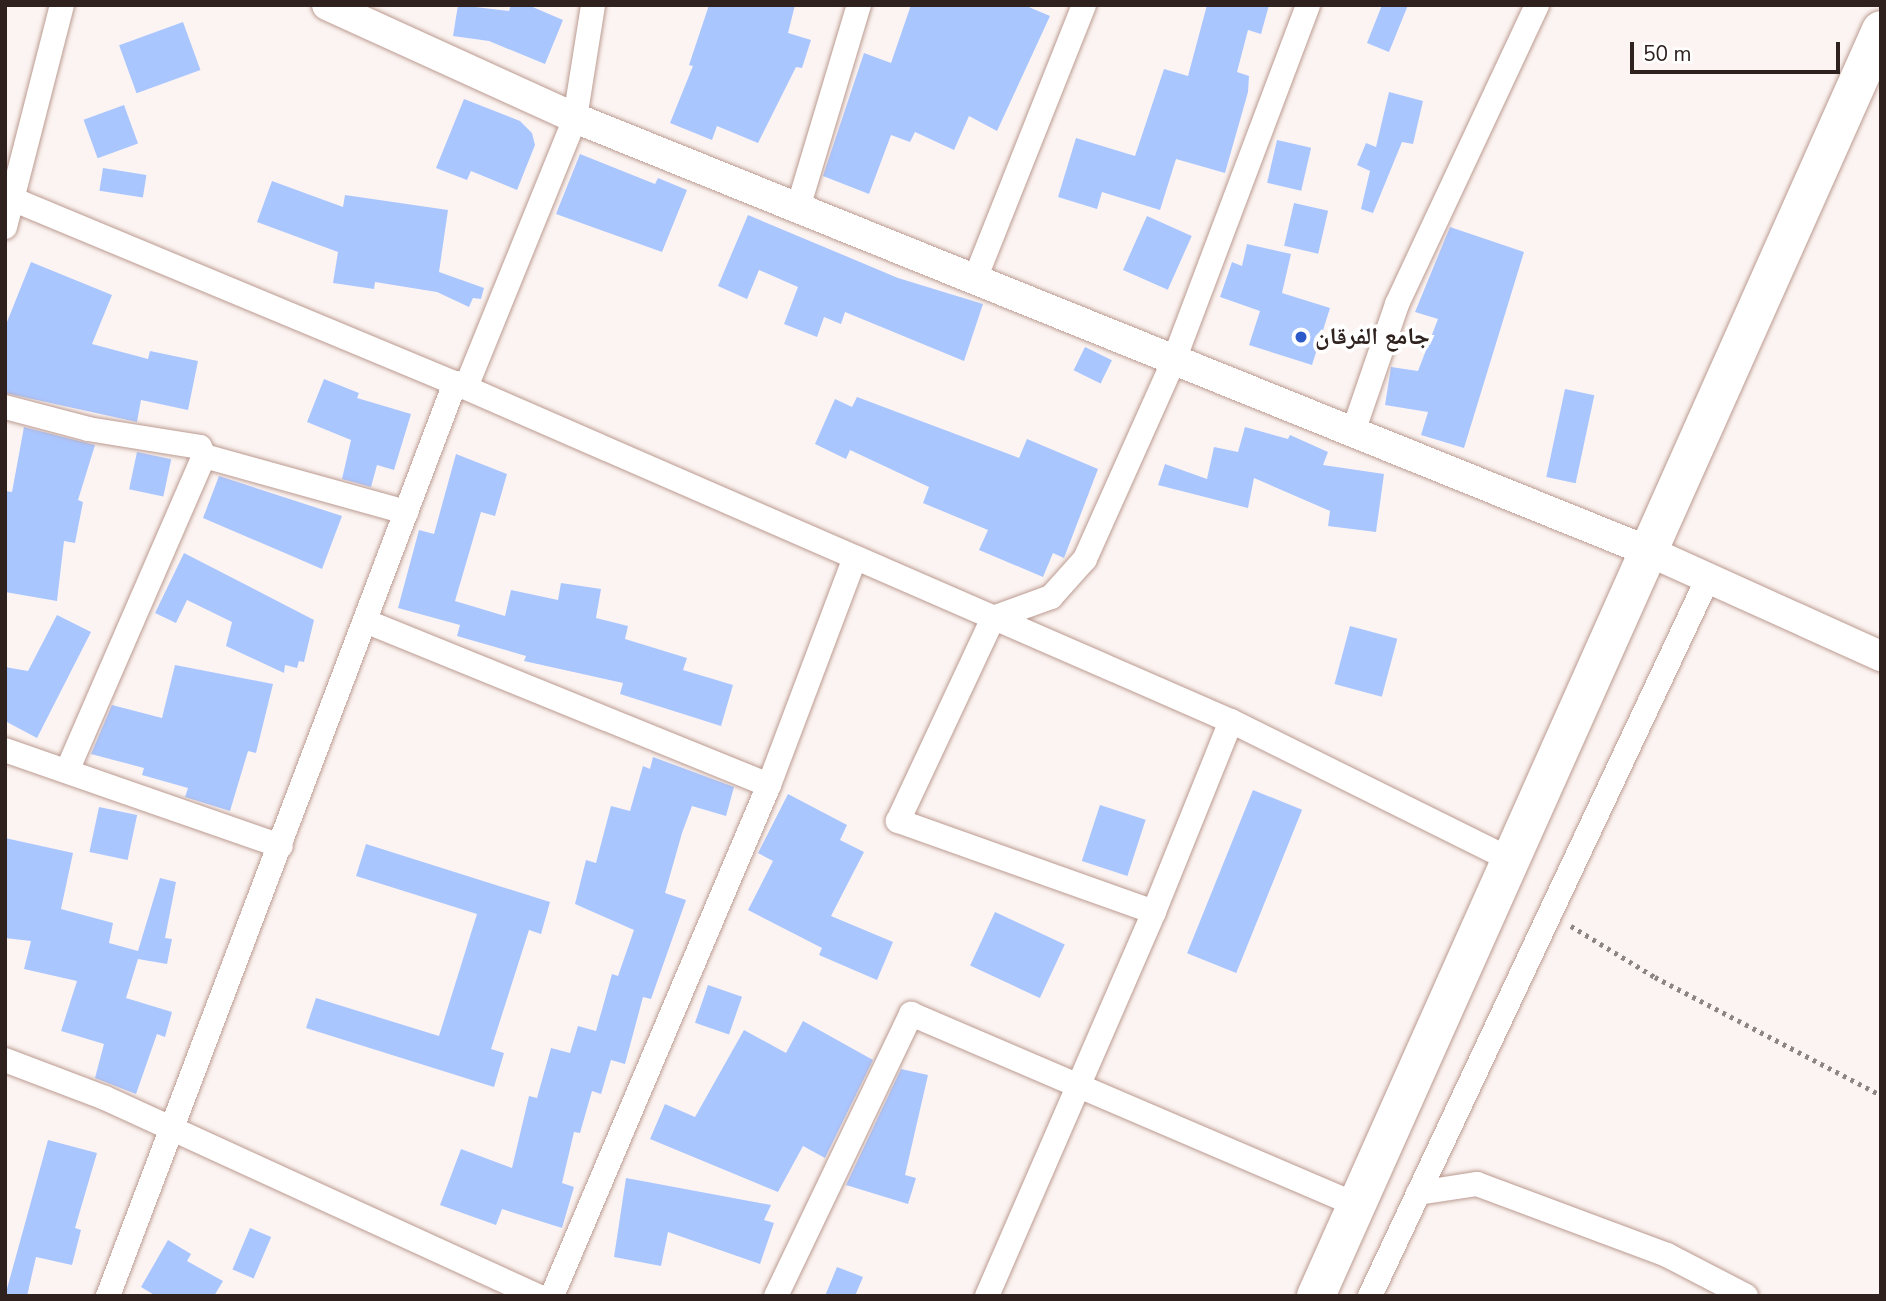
<!DOCTYPE html>
<html>
<head>
<meta charset="utf-8">
<style>
	body { margin:0 }
	#map { position:relative; width:1886px; height:1301px; overflow:hidden; background:#fcf4f2; font-family:"Nunito Sans","Noto Naskh Arabic",sans-serif }
	div>[style] { position:absolute }
	.building>* { inset:0; background:#aac6ff; transform-origin:0 0 }
	.path>* { height:4.5px; margin-top:-2.25px; transform-origin:0; background:repeating-linear-gradient(90deg,#8e8481 0 3.5px,transparent 0 8.5px) }
	.roads { filter:drop-shadow(0 0 2px #bb9b91) drop-shadow(0 0 2px #bb9b91) }
	.minor>* { height:24px; margin:-12px; padding:0 12px; transform-origin:12px; border-radius:12px; background:#fff }
	.tertiary>* { height:30px; margin:-15px; padding:0 15px; transform-origin:15px; border-radius:15px; background:#fff }
	.primary>* { height:38px; margin:-19px; padding:0 19px; transform-origin:19px; border-radius:19px; background:#fff }
	.dots>* { width:19px; height:19px; translate:-50% -50%; box-sizing:border-box; border:4px solid #fff; border-radius:50% }
	span { translate:-50% -50%; white-space:nowrap; text-align:center; line-height:1.15; -webkit-text-stroke:7px #fff; paint-order:stroke }
	.poi-label { font-size:24px; color:#2e211e; font-weight:700 }
	.left { translate:0 -50%; text-align:left }
	.frame { position:absolute; inset:0; border:7px solid #2e211e; pointer-events:none }
	.scale { position:absolute; left:1630px; top:42px; width:210px; height:32px; box-sizing:border-box; border:4px solid #2e211e; border-top:0; padding-left:9px; font-size:21px; line-height:24px; white-space:nowrap; color:#2e211e; -webkit-text-stroke:5px #fff; paint-order:stroke }
</style>
</head>
<body>
<div id="map">
	<div class="building">
		<i style="clip-path:polygon(458px 5px,509px 11px,511px 5px,528px 5px,563px 20px,545px 64px,489px 41px,453px 36px)"></i>
		<i style="clip-path:polygon(709px 5px,795px 5px,788px 33px,811px 40px,802px 68px,796px 67px,758px 143px,717px 126px,712px 140px,670px 123px,693px 66px,689px 65px)"></i>
		<i style="clip-path:polygon(911px 5px,1024px 5px,1050px 16px,997px 131px,969px 116px,954px 150px,915px 132px,910px 142px,891px 135px,869px 194px,823px 176px,864px 53px,891px 63px)"></i>
		<i style="clip-path:polygon(1207px 5px,1269px 5px,1261px 34px,1248px 30px,1237px 72px,1249px 76px,1248px 92px,1225px 173px,1176px 159px,1160px 210px,1102px 192px,1097px 209px,1058px 197px,1076px 138px,1135px 156px,1164px 69px,1188px 76px)"></i>
		<i style="clip-path:polygon(1382px 5px,1408px 5px,1389px 52px,1367px 43px)"></i>
		<i style="left:183px;top:22px;width:51px;height:68px;rotate:70deg"></i>
		<i style="clip-path:polygon(1389px 92px,1423px 101px,1413px 144px,1402px 142px,1373px 213px,1361px 209px,1370px 171px,1357px 165px,1366px 143px,1376px 147px)"></i>
		<i style="clip-path:polygon(464px 99px,520px 121px,532px 133px,535px 145px,517px 190px,471px 171px,467px 180px,436px 168px)"></i>
		<i style="left:124px;top:105px;width:41px;height:43px;rotate:70deg"></i>
		<i style="left:1277px;top:140px;width:35px;height:44px;rotate:13deg"></i>
		<i style="clip-path:polygon(580px 154px,655px 184px,658px 178px,687px 190px,662px 252px,556px 214px)"></i>
		<i style="left:103px;top:168px;width:44px;height:23px;rotate:9deg"></i>
		<i style="clip-path:polygon(272px 181px,343px 207px,345px 195px,448px 210px,439px 272px,484px 288px,481px 299px,473px 298px,469px 307px,437px 292px,375px 282px,374px 289px,333px 283px,338px 252px,257px 222px)"></i>
		<i style="left:1294px;top:203px;width:35px;height:44px;rotate:13deg"></i>
		<i style="clip-path:polygon(748px 215px,898px 278px,983px 304px,964px 361px,845px 312px,841px 324px,824px 317px,817px 337px,784px 324px,798px 287px,759px 270px,747px 299px,718px 286px)"></i>
		<i style="left:1147px;top:216px;width:49px;height:59px;rotate:24deg"></i>
		<i style="clip-path:polygon(1450px 227px,1524px 252px,1464px 448px,1421px 435px,1428px 412px,1385px 405px,1391px 367px,1418px 371px,1438px 319px,1415px 312px)"></i>
		<i style="clip-path:polygon(1247px 244px,1291px 254px,1282px 293px,1330px 308px,1312px 365px,1249px 345px,1260px 311px,1220px 297px,1232px 262px,1242px 266px)"></i>
		<i style="clip-path:polygon(31px 262px,112px 295px,92px 344px,148px 359px,150px 351px,198px 361px,188px 410px,141px 400px,137px 422px,5px 393px,5px 327px)"></i>
		<i style="left:1085px;top:347px;width:30px;height:26px;rotate:26deg"></i>
		<i style="clip-path:polygon(324px 379px,359px 393px,357px 398px,411px 414px,394px 470px,377px 465px,371px 487px,342px 479px,351px 440px,307px 422px)"></i>
		<i style="left:1565px;top:389px;width:30px;height:90px;rotate:12deg"></i>
		<i style="clip-path:polygon(857px 397px,1019px 458px,1027px 439px,1098px 469px,1064px 558px,1053px 553px,1043px 577px,979px 550px,988px 530px,923px 503px,929px 487px,850px 450px,846px 459px,815px 444px,835px 399px,852px 407px)"></i>
		<i style="clip-path:polygon(24px 427px,95px 445px,78px 500px,83px 502px,75px 543px,64px 541px,57px 601px,5px 592px,5px 491px,12px 492px)"></i>
		<i style="clip-path:polygon(1245px 427px,1288px 439px,1290px 435px,1328px 452px,1323px 465px,1384px 474px,1376px 532px,1328px 526px,1330px 511px,1254px 478px,1248px 508px,1158px 485px,1165px 464px,1207px 479px,1214px 447px,1238px 452px)"></i>
		<i style="left:137px;top:452px;width:35px;height:38px;rotate:12deg"></i>
		<i style="clip-path:polygon(456px 454px,507px 474px,495px 516px,481px 512px,455px 601px,505px 616px,511px 590px,558px 600px,561px 583px,601px 589px,596px 618px,628px 626px,625px 639px,687px 658px,683px 670px,733px 685px,721px 726px,620px 694px,623px 683px,524px 661px,526px 656px,457px 636px,460px 625px,398px 608px,419px 530px,434px 534px)"></i>
		<i style="clip-path:polygon(219px 476px,342px 516px,322px 569px,203px 518px)"></i>
		<i style="clip-path:polygon(184px 553px,314px 620px,304px 662px,299px 661px,297px 668px,285px 665px,284px 673px,226px 646px,232px 622px,187px 600px,176px 623px,155px 613px)"></i>
		<i style="clip-path:polygon(57px 615px,91px 632px,37px 738px,5px 721px,5px 667px,28px 671px)"></i>
		<i style="left:1350px;top:626px;width:49px;height:60px;rotate:15deg"></i>
		<i style="clip-path:polygon(175px 665px,273px 684px,256px 753px,248px 751px,230px 811px,185px 797px,188px 788px,142px 775px,144px 768px,91px 754px,112px 705px,162px 718px)"></i>
		<i style="clip-path:polygon(653px 757px,734px 787px,726px 816px,692px 806px,682px 833px,665px 893px,686px 900px,651px 999px,643px 997px,625px 1064px,611px 1060px,601px 1094px,592px 1091px,580px 1133px,574px 1132px,562px 1183px,574px 1187px,562px 1228px,502px 1209px,496px 1225px,440px 1205px,461px 1149px,512px 1168px,529px 1096px,537px 1098px,551px 1048px,570px 1053px,578px 1026px,596px 1031px,612px 974px,618px 976px,634px 930px,575px 904px,586px 860px,596px 863px,611px 806px,630px 811px,643px 766px,650px 769px)"></i>
		<i style="left:1253px;top:790px;width:53px;height:176px;rotate:22deg"></i>
		<i style="clip-path:polygon(788px 794px,847px 825px,840px 840px,864px 852px,831px 916px,893px 942px,877px 980px,819px 955px,822px 948px,748px 910px,773px 861px,758px 853px)"></i>
		<i style="left:1100px;top:805px;width:48px;height:59px;rotate:18deg"></i>
		<i style="left:99px;top:807px;width:39px;height:46px;rotate:12deg"></i>
		<i style="clip-path:polygon(5px 838px,73px 853px,61px 909px,113px 923px,109px 943px,138px 951px,160px 878px,176px 882px,165px 938px,172px 939px,167px 964px,138px 959px,126px 998px,172px 1012px,165px 1037px,157px 1034px,136px 1094px,95px 1078px,104px 1044px,61px 1031px,77px 981px,24px 969px,31px 941px,5px 938px)"></i>
		<i style="clip-path:polygon(366px 844px,550px 902px,541px 934px,529px 930px,491px 1049px,504px 1053px,494px 1087px,306px 1028px,316px 998px,439px 1036px,477px 914px,356px 876px)"></i>
		<i style="left:995px;top:912px;width:77px;height:59px;rotate:25deg"></i>
		<i style="left:708px;top:985px;width:36px;height:40px;rotate:19deg"></i>
		<i style="clip-path:polygon(803px 1021px,873px 1060px,825px 1158px,803px 1146px,778px 1192px,650px 1139px,665px 1104px,695px 1117px,744px 1030px,786px 1053px)"></i>
		<i style="clip-path:polygon(901px 1069px,928px 1075px,905px 1175px,916px 1178px,908px 1204px,846px 1185px)"></i>
		<i style="clip-path:polygon(48px 1140px,97px 1153px,75px 1228px,81px 1230px,72px 1265px,36px 1257px,27px 1296px,5px 1296px)"></i>
		<i style="clip-path:polygon(626px 1178px,771px 1205px,764px 1220px,774px 1223px,760px 1264px,668px 1232px,661px 1266px,614px 1257px)"></i>
		<i style="left:250px;top:1228px;width:23px;height:45px;rotate:23deg"></i>
		<i style="clip-path:polygon(168px 1240px,191px 1254px,187px 1261px,223px 1281px,214px 1296px,156px 1296px,141px 1287px)"></i>
		<i style="clip-path:polygon(837px 1267px,863px 1277px,855px 1296px,825px 1296px)"></i>
	</div>
	<div class="path">
		<i style="left:1571px;top:926px;width:98px;rotate:31.3deg"></i>
		<i style="left:1655px;top:977px;width:255px;rotate:27.6deg"></i>
	</div>
	<div class="roads">
		<div class="minor">
			<i style="left:5px;top:196px;width:487px;rotate:22.6deg"></i>
			<i style="left:455px;top:383px;width:977px;rotate:110.81deg"></i>
			<i style="left:798px;top:208px;width:212px;rotate:-73.3deg"></i>
			<i style="left:5px;top:227px;width:229px;rotate:-75.6deg"></i>
			<i style="left:975px;top:279px;width:295px;rotate:-68.3deg"></i>
			<i style="left:455px;top:383px;width:846px;rotate:23.54deg"></i>
			<i style="left:1231px;top:721px;width:315px;rotate:26.4deg"></i>
			<i style="left:466px;top:387px;width:290px;rotate:-67.9deg"></i>
			<i style="left:575px;top:118px;width:114px;rotate:-80.9deg"></i>
			<i style="left:5px;top:407px;width:86px;rotate:14.8deg"></i>
			<i style="left:88px;top:429px;width:113px;rotate:9.1deg"></i>
			<i style="left:200px;top:447px;width:10px;rotate:66deg"></i>
			<i style="left:1353px;top:432px;width:135px;rotate:-71deg"></i>
			<i style="left:1397px;top:304px;width:330px;rotate:-64.9deg"></i>
			<i style="left:365px;top:621px;width:436px;rotate:22.1deg"></i>
			<i style="left:769px;top:785px;width:555px;rotate:113.01deg"></i>
			<i style="left:1231px;top:721px;width:206px;rotate:112deg"></i>
			<i style="left:1154px;top:912px;width:272px;rotate:-160.4deg"></i>
			<i style="left:898px;top:821px;width:224px;rotate:-64.9deg"></i>
			<i style="left:993px;top:618px;width:62px;rotate:-19.9deg"></i>
			<i style="left:1051px;top:597px;width:51px;rotate:-48.2deg"></i>
			<i style="left:1085px;top:559px;width:218px;rotate:-65.9deg"></i>
			<i style="left:1174px;top:360px;width:379px;rotate:-69.3deg"></i>
			<i style="left:5px;top:750px;width:292px;rotate:19.2deg"></i>
			<i style="left:67px;top:771px;width:344px;rotate:-66.5deg"></i>
			<i style="left:204px;top:456px;width:210px;rotate:15.5deg"></i>
			<i style="left:769px;top:785px;width:243px;rotate:-69.3deg"></i>
			<i style="left:5px;top:1060px;width:107px;rotate:20.8deg"></i>
			<i style="left:105px;top:1098px;width:475px;rotate:24.6deg"></i>
			<i style="left:1418px;top:1193px;width:60px;rotate:-8.7deg"></i>
			<i style="left:1477px;top:1184px;width:203px;rotate:20.5deg"></i>
			<i style="left:1667px;top:1255px;width:89px;rotate:27.4deg"></i>
			<i style="left:776px;top:1296px;width:313px;rotate:-64.4deg"></i>
			<i style="left:911px;top:1014px;width:485px;rotate:23.2deg"></i>
			<i style="left:987px;top:1296px;width:419px;rotate:-66.5deg"></i>
			<i style="left:1370px;top:1296px;width:794px;rotate:-64.79deg"></i>
		</div>
		<div class="tertiary">
			<i style="left:327px;top:5px;width:273px;rotate:24.5deg"></i>
			<i style="left:575px;top:118px;width:1157px;rotate:21.98deg"></i>
			<i style="left:1648px;top:551px;width:256px;rotate:24.3deg"></i>
		</div>
		<div class="primary">
			<i style="left:1316px;top:1296px;width:1386px;rotate:-65.95deg"></i>
		</div>
	</div>
	<div class="dots">
		<i style="left:1301px;top:337px;background:#2d5ac9"></i>
	</div>
	<div class="poi-label">
		<span class="left" style="left:1315px;top:337px">جامع الفرقان</span>
	</div>
	<div class="frame"></div>
	<div class="scale">50 m</div>
</div>
</body>
</html>
